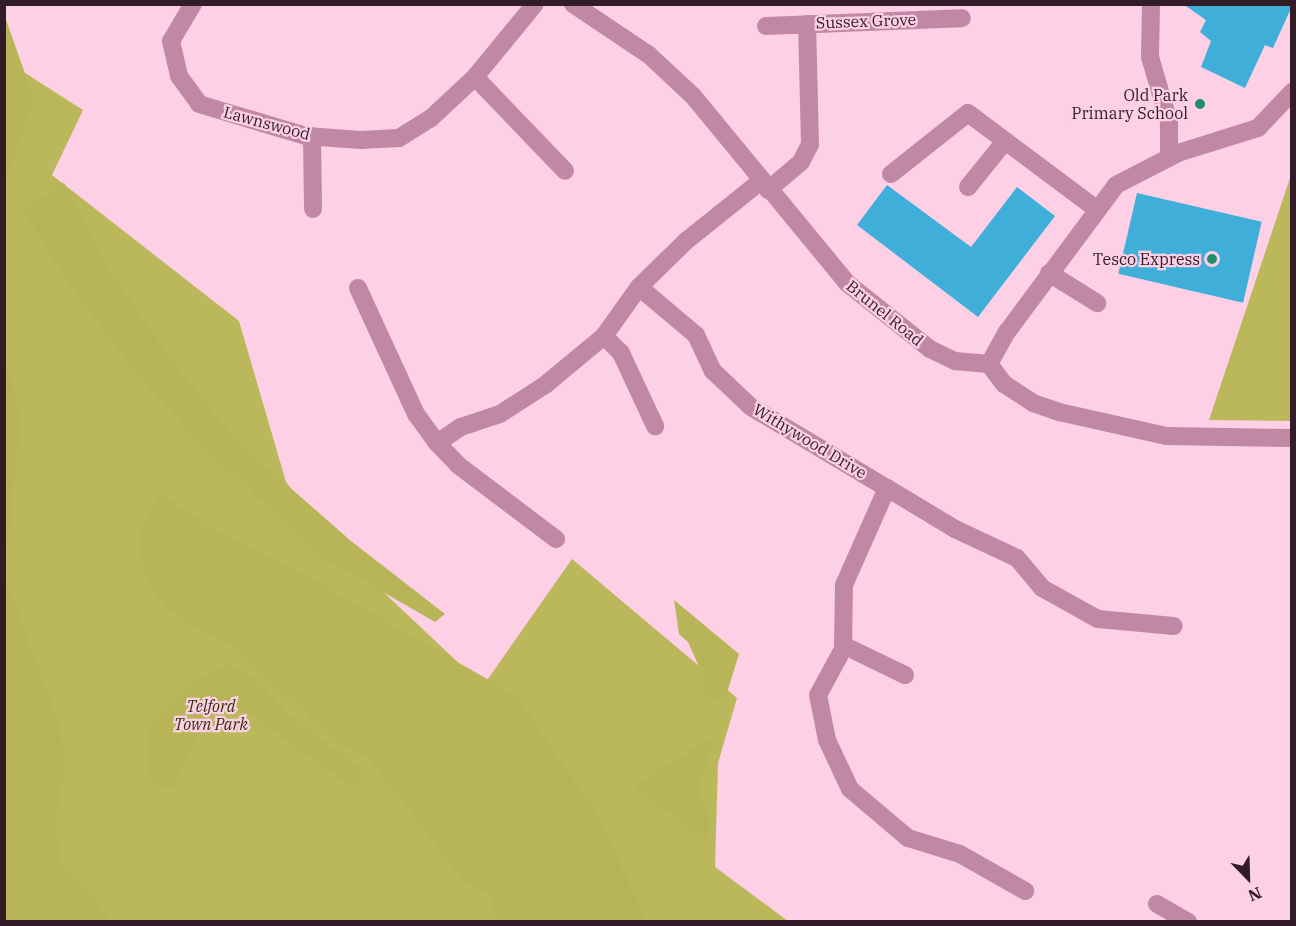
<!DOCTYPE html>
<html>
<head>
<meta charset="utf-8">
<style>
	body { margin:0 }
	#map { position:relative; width:1296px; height:926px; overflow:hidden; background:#fdd0e6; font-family:"IBM Plex Serif",serif }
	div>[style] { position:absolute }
	.green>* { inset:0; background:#bbb85b }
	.forest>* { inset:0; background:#b7b557 }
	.building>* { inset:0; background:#3fafda; transform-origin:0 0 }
	.minor>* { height:18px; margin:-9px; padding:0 9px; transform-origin:9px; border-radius:9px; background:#c188a5 }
	.dots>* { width:16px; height:16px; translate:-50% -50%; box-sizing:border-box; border:3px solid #fdd0e6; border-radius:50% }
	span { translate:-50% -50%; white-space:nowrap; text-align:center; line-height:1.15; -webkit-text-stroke:4.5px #fdd0e6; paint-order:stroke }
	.street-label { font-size:16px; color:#311c27 }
	.poi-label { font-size:16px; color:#311c27 }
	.right { translate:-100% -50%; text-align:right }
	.park-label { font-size:16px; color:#34330a; font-style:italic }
	.frame { position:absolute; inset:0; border:6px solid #311c27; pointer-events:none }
	.north { position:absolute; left:1218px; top:848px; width:60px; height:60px; -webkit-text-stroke:4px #fdd0e6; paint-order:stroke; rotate:157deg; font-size:16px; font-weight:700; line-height:24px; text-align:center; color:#311c27 }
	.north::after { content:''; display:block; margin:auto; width:21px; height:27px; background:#311c27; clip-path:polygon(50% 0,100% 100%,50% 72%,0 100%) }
</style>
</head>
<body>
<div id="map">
	<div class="green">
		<i style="clip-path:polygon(4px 64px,22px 71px,83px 110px,52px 175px,239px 321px,286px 482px,341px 552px,483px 686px,572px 559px,737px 698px,718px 763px,715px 867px,788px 921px,5px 921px)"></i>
		<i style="clip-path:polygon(1291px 175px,1291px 421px,1209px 420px)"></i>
	</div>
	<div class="forest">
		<i style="clip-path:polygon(5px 17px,34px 99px,5px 184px)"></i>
		<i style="clip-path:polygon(64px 183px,109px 269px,170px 358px,237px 441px,351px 541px,445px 614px,435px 622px,324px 558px,207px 451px,135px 372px,65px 278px,23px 210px)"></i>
		<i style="clip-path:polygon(5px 361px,14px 386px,20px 426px,5px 571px)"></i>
		<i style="clip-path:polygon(159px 493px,228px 538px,310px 578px,517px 696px,592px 807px,648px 921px,499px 921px,489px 893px,467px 885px,371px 761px,341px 745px,229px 645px,169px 612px,143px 575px,141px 528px)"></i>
		<i style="clip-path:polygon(5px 576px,61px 731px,65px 764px,54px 829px,63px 866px,113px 921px,5px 921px)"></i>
		<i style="clip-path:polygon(674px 600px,739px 654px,726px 696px,712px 699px,704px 694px,706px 682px,688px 642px,679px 634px)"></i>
		<i style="clip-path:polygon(227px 665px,257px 679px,290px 715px,361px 769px,360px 783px,346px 783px,251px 715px,225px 708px,206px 719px,174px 788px,153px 784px,146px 755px,151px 726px,196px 679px)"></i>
		<i style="clip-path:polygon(714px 736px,698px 791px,711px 823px,706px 842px,634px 786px)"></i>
	</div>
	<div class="building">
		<i style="clip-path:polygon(1183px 4px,1292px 4px,1292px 6px,1273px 48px,1265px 45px,1245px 88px,1201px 67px,1211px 41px,1200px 32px,1206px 20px)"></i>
		<i style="clip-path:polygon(887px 185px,971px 247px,1017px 187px,1055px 216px,978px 317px,857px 225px)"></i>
		<i style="left:1137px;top:193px;width:128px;height:83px;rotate:13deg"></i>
	</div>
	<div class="minor">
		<i style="left:193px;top:4px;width:43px;rotate:120.7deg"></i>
		<i style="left:171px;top:41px;width:36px;rotate:77deg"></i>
		<i style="left:179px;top:76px;width:34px;rotate:54deg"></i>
		<i style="left:199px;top:104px;width:112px;rotate:16.7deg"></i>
		<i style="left:306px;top:136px;width:55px;rotate:4.2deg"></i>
		<i style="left:361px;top:140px;width:38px;rotate:-3deg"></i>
		<i style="left:399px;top:138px;width:36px;rotate:-32deg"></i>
		<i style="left:430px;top:119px;width:62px;rotate:-43deg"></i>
		<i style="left:475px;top:77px;width:94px;rotate:-50.6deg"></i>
		<i style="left:573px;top:4px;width:92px;rotate:33.9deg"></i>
		<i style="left:649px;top:55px;width:60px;rotate:43deg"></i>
		<i style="left:693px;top:96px;width:242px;rotate:50.5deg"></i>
		<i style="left:847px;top:283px;width:106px;rotate:38.5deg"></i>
		<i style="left:930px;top:349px;width:28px;rotate:26deg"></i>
		<i style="left:955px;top:361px;width:34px;rotate:5deg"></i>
		<i style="left:989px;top:364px;width:25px;rotate:53deg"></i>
		<i style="left:1004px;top:384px;width:35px;rotate:33deg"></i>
		<i style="left:1033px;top:403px;width:28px;rotate:19deg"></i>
		<i style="left:1059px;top:412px;width:110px;rotate:12.6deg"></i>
		<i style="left:1166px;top:436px;width:126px;rotate:0.9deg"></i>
		<i style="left:1151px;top:4px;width:53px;rotate:91.1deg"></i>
		<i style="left:1150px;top:57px;width:68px;rotate:73.7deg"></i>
		<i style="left:1169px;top:122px;width:36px;rotate:90deg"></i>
		<i style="left:766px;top:26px;width:196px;rotate:-2.3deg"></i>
		<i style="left:475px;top:77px;width:130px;rotate:46.2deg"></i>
		<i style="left:312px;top:136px;width:73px;rotate:89.2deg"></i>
		<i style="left:891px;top:174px;width:98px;rotate:-38.4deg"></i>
		<i style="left:968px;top:113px;width:159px;rotate:36.8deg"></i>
		<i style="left:968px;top:187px;width:59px;rotate:-51.2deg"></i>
		<i style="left:768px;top:190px;width:43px;rotate:-40.3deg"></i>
		<i style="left:801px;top:162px;width:20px;rotate:-63deg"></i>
		<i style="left:810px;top:144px;width:120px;rotate:-91.4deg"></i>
		<i style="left:1049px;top:273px;width:57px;rotate:32deg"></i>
		<i style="left:639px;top:287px;width:75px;rotate:40.1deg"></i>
		<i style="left:696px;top:335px;width:40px;rotate:65deg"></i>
		<i style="left:713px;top:371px;width:52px;rotate:43.5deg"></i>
		<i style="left:751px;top:407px;width:158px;rotate:30.8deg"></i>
		<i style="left:887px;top:488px;width:106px;rotate:113.9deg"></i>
		<i style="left:844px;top:585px;width:64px;rotate:90.9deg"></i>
		<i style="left:843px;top:649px;width:52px;rotate:118.5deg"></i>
		<i style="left:818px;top:695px;width:46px;rotate:78.7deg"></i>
		<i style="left:827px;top:740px;width:54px;rotate:64.9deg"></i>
		<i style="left:850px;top:789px;width:76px;rotate:40.2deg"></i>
		<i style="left:908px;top:838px;width:54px;rotate:17.1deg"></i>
		<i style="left:960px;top:854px;width:75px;rotate:29.6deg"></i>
		<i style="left:358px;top:288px;width:139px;rotate:65.3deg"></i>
		<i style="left:416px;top:414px;width:36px;rotate:54deg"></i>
		<i style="left:437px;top:443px;width:30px;rotate:46deg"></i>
		<i style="left:458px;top:465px;width:123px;rotate:37.1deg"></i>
		<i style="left:604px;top:336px;width:24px;rotate:45deg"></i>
		<i style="left:621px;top:353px;width:81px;rotate:65deg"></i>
		<i style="left:989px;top:364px;width:37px;rotate:-61deg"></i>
		<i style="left:1007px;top:332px;width:183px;rotate:-53.4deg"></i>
		<i style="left:1116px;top:185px;width:70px;rotate:-27.3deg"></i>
		<i style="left:1178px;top:153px;width:84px;rotate:-17.4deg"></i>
		<i style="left:1258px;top:128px;width:50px;rotate:-46.6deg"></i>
		<i style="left:437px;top:443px;width:29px;rotate:-34deg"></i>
		<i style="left:461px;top:427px;width:41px;rotate:-18.4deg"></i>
		<i style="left:500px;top:414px;width:54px;rotate:-32.8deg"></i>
		<i style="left:545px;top:385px;width:77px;rotate:-39.7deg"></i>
		<i style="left:604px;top:336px;width:60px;rotate:-54.5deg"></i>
		<i style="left:639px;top:287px;width:66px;rotate:-44.4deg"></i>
		<i style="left:686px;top:241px;width:96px;rotate:-38.7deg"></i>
		<i style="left:887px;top:488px;width:79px;rotate:31.1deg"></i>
		<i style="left:955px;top:529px;width:68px;rotate:25.1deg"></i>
		<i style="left:1017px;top:558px;width:39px;rotate:50deg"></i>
		<i style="left:1042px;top:588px;width:64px;rotate:29deg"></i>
		<i style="left:1098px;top:619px;width:76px;rotate:5.3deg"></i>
		<i style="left:843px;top:645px;width:69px;rotate:25.8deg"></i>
		<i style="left:1157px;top:904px;width:36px;rotate:30deg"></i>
	</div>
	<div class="dots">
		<i style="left:1200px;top:104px;background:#208d6c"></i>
		<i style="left:1212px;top:259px;background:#208d6c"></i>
	</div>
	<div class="street-label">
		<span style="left:866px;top:21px;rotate:-2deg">Sussex Grove</span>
		<span style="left:267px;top:123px;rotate:15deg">Lawnswood</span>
		<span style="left:885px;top:313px;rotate:39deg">Brunel Road</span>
		<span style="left:810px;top:441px;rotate:31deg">Withywood Drive</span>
	</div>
	<div class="poi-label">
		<span class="right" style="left:1188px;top:104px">Old Park<br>Primary School</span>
		<span class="right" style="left:1200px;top:259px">Tesco Express</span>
	</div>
	<div class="park-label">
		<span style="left:211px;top:715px">Telford<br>Town Park</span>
	</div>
	<div class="frame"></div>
	<div class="north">N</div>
</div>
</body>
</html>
